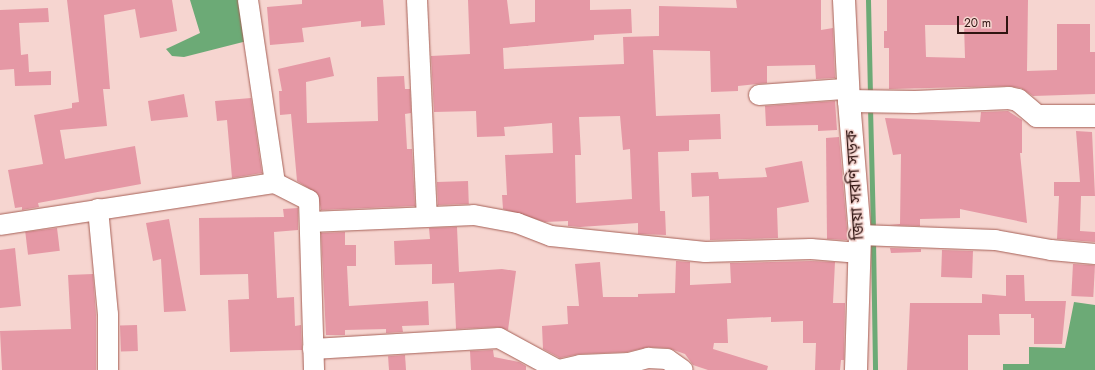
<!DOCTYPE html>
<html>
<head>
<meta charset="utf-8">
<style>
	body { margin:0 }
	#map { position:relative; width:1095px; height:370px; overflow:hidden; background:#f6d5d0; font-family:Jost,"Noto Sans Bengali",sans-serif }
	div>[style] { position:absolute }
	.water>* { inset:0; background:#6caa76 }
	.stream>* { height:5px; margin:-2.5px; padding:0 2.5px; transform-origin:2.5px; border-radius:2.5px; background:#6caa76 }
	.building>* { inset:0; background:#e598a5; transform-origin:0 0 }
	.roads { filter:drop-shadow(0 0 1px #a66056) drop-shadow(0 0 1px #a66056) }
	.minor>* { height:20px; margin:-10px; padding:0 10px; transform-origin:10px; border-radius:10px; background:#fff }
	.tertiary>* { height:22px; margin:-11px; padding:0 11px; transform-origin:11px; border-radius:11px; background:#fff }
	.secondary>* { height:22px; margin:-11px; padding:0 11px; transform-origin:11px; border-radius:11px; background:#fff }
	span { translate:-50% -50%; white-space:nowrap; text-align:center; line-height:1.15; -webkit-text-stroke:3px #f6d5d0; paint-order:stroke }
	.street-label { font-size:16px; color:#301411 }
	.scale { position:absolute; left:957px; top:16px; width:51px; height:18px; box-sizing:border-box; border:2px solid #301411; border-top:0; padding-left:5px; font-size:12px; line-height:14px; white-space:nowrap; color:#301411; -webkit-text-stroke:3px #f6d5d0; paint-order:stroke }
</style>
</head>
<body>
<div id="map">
	<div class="water">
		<i style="clip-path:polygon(190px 0,242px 0,247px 41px,184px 57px,172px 56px,166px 49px,200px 33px)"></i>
		<i style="clip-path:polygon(1074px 302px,1095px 305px,1095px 370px,1003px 370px,1003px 364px,1029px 364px,1029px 347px,1065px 348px)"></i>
	</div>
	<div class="stream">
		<i style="left:868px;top:0;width:97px;rotate:88.8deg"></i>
		<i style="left:870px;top:107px;width:124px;rotate:88.6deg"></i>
		<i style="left:873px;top:239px;width:131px;rotate:89.1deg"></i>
	</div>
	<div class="building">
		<i style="clip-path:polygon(67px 0,172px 0,177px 31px,140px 38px,135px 9px,104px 15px,110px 89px,103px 89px,107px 126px,60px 130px,65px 159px,135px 146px,141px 184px,38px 203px,39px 207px,22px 210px,22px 207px,15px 208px,8px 170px,43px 164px,34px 115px,72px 108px,72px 103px,79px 102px)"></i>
		<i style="clip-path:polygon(302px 0,383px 0,385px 25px,361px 27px,361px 21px,302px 28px,304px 42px,270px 45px,267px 7px,302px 4px)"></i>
		<i style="clip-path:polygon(evenodd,468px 0,507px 0,510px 24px,535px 22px,535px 0,590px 0,590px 10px,631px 9px,632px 33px,594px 35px,594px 40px,503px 48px,504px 69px,624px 64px,623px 37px,659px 36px,659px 6px,737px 8px,736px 0,821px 0,821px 30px,833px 28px,835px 78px,816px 79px,815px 65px,767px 66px,767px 83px,738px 86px,738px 91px,711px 92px,710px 51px,653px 50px,656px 116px,720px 114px,721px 139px,689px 140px,689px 151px,658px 152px,660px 211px,665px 211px,666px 235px,638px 234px,638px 223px,580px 227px,568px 226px,568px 221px,545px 222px,503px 209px,502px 195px,507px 195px,505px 155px,553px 153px,552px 123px,504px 127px,505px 136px,477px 137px,476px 111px,434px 112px,431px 56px,470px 54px,468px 0,620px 116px,623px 150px,630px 149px,632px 199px,576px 203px,575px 155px,581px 155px,579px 117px,620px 116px)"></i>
		<i style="clip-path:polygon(evenodd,887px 0,1028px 0,1027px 71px,1057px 70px,1057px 24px,1090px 24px,1090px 52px,1095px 52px,1095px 94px,1033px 96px,1021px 88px,1008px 86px,889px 89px,889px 48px,884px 48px,884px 31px,887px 31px,887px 0,925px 25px,964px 25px,965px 58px,926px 57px,925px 25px)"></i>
		<i style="clip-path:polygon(48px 8px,49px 22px,19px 23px,21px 55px,28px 54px,29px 72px,51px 71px,51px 85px,15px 86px,14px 69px,0 70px,0 10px)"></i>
		<i style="clip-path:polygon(330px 57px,334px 76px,306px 82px,307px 123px,378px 121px,377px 77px,404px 76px,405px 89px,410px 89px,411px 113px,405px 114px,407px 149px,412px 149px,415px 206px,321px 210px,318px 194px,297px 181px,291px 114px,280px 115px,279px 91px,282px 91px,278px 69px)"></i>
		<i style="clip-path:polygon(184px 94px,188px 117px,151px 121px,148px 101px)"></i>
		<i style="clip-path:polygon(251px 98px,262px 173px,232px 178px,227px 120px,217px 121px,215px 101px)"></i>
		<i style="clip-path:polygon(835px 101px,837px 130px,818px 131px,818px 125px,766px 126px,765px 106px)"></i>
		<i style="clip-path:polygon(1008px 111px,1022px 120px,1022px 153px,1020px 153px,1027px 223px,960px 209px,960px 218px,920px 219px,920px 226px,890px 225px,900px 224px,901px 154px,893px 155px,885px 118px,980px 122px,981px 112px)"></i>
		<i style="clip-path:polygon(1076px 131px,1092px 132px,1095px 196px,1081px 196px,1080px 231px,1095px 232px,1095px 242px,1057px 239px,1059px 196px,1054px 196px,1054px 182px,1080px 182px)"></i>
		<i style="clip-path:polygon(839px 137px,847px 229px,847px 240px,827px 239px,826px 138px)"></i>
		<i style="clip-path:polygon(802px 161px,809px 202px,777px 208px,778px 238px,710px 240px,709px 196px,692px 197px,691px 173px,718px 172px,719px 179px,767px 177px,765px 168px)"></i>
		<i style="left:468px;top:181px;width:23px;height:31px;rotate:88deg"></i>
		<i style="clip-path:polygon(298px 208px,298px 230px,274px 232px,277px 298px,294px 297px,295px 326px,301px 325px,302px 350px,230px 352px,228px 300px,249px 299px,248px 274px,200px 275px,199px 218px,284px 217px,283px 209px)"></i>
		<i style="clip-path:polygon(169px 219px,186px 311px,164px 312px,161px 259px,153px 261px,146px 223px)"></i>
		<i style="clip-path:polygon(457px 227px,459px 272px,502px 269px,516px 271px,508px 330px,498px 327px,456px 329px,454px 283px,432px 284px,432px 264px,395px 265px,394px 241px,430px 239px,429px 228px)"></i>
		<i style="left:57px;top:228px;width:23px;height:32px;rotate:83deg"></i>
		<i style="clip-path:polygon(345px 232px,345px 245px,356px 245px,356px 266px,347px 266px,349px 306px,428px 301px,429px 325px,402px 326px,403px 332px,386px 333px,386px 329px,345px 330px,345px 335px,326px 335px,321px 233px)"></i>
		<i style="clip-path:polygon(15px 248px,21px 306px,0 308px,0 250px)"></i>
		<i style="clip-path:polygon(890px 248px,921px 249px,921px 252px,891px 253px)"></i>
		<i style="left:942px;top:250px;width:31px;height:27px;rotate:2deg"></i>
		<i style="clip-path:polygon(676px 261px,690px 262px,690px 285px,731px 283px,730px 263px,811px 261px,835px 262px,833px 303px,845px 303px,844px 360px,841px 360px,840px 370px,815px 370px,816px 343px,803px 343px,803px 321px,771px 322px,771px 317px,727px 319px,728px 343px,714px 343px,713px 349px,768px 366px,767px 370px,708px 370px,693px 365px,685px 354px,668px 348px,648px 347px,627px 352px,579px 354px,560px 358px,543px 349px,542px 326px,568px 324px,567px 306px,579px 306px,575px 264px,600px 262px,603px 297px,638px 297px,638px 294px,675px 293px)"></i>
		<i style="left:1073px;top:264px;width:22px;height:32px;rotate:3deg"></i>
		<i style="clip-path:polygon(93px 274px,96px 315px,96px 370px,2px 370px,0 331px,71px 329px,68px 275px)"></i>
		<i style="clip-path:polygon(1006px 275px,1024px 275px,1025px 301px,1066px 301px,1062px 344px,1034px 344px,1034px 318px,1031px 318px,1031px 314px,999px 314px,1000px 335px,968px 335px,968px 370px,907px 370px,910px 303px,982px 303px,982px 294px,1006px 296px)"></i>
		<i style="left:137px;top:325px;width:26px;height:17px;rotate:88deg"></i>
		<i style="clip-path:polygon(493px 350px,494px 357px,519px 362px,526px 366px,526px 370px,471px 370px,470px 351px)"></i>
		<i style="left:405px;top:355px;width:15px;height:17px;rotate:86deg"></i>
	</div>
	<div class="roads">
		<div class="minor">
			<i style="left:417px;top:0;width:217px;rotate:87.4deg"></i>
			<i style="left:759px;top:95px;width:85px;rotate:-4deg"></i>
			<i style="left:844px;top:89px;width:12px;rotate:48deg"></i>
			<i style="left:852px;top:98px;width:4px;rotate:135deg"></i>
			<i style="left:275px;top:183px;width:38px;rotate:27deg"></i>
			<i style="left:309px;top:200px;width:170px;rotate:88.3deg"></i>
			<i style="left:98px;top:209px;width:105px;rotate:84.6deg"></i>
			<i style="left:108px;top:314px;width:56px;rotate:90deg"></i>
			<i style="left:310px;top:222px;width:164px;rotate:-2.4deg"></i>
			<i style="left:474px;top:215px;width:44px;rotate:10.5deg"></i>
			<i style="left:517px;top:223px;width:36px;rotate:21deg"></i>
			<i style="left:551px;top:236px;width:155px;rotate:5.9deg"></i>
			<i style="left:705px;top:252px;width:106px;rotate:-1.6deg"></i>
			<i style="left:811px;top:249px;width:49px;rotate:4.7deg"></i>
			<i style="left:0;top:225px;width:278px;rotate:-8.7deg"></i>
			<i style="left:275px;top:183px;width:185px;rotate:-98.4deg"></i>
			<i style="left:860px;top:235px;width:135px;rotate:2.1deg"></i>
			<i style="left:995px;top:240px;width:57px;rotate:10.1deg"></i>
			<i style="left:1051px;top:250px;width:44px;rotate:5.2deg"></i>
			<i style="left:313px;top:349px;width:186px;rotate:-3.4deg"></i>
			<i style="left:499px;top:338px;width:67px;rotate:28.5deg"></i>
			<i style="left:559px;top:370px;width:22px;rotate:-13deg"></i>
			<i style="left:580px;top:365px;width:49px;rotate:-2.3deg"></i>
			<i style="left:629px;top:363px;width:20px;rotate:-15deg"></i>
			<i style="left:648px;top:358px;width:19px;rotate:3deg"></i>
			<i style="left:667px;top:359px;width:19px;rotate:35deg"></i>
		</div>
		<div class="tertiary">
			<i style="left:849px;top:101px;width:66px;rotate:0.9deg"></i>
			<i style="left:915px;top:102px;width:94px;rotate:-2.4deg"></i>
			<i style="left:1009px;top:98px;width:9px;rotate:13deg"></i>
			<i style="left:1018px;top:100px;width:25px;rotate:40deg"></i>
			<i style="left:1037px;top:116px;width:58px"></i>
		</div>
		<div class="secondary">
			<i style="left:844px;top:0;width:101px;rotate:87.2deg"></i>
			<i style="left:849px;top:101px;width:134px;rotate:85.3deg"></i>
			<i style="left:860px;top:235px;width:135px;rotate:91.7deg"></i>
		</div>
	</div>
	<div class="street-label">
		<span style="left:855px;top:185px;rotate:-94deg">জিয়া সরণি সড়ক</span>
	</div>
	<div class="scale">20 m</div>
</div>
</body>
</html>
